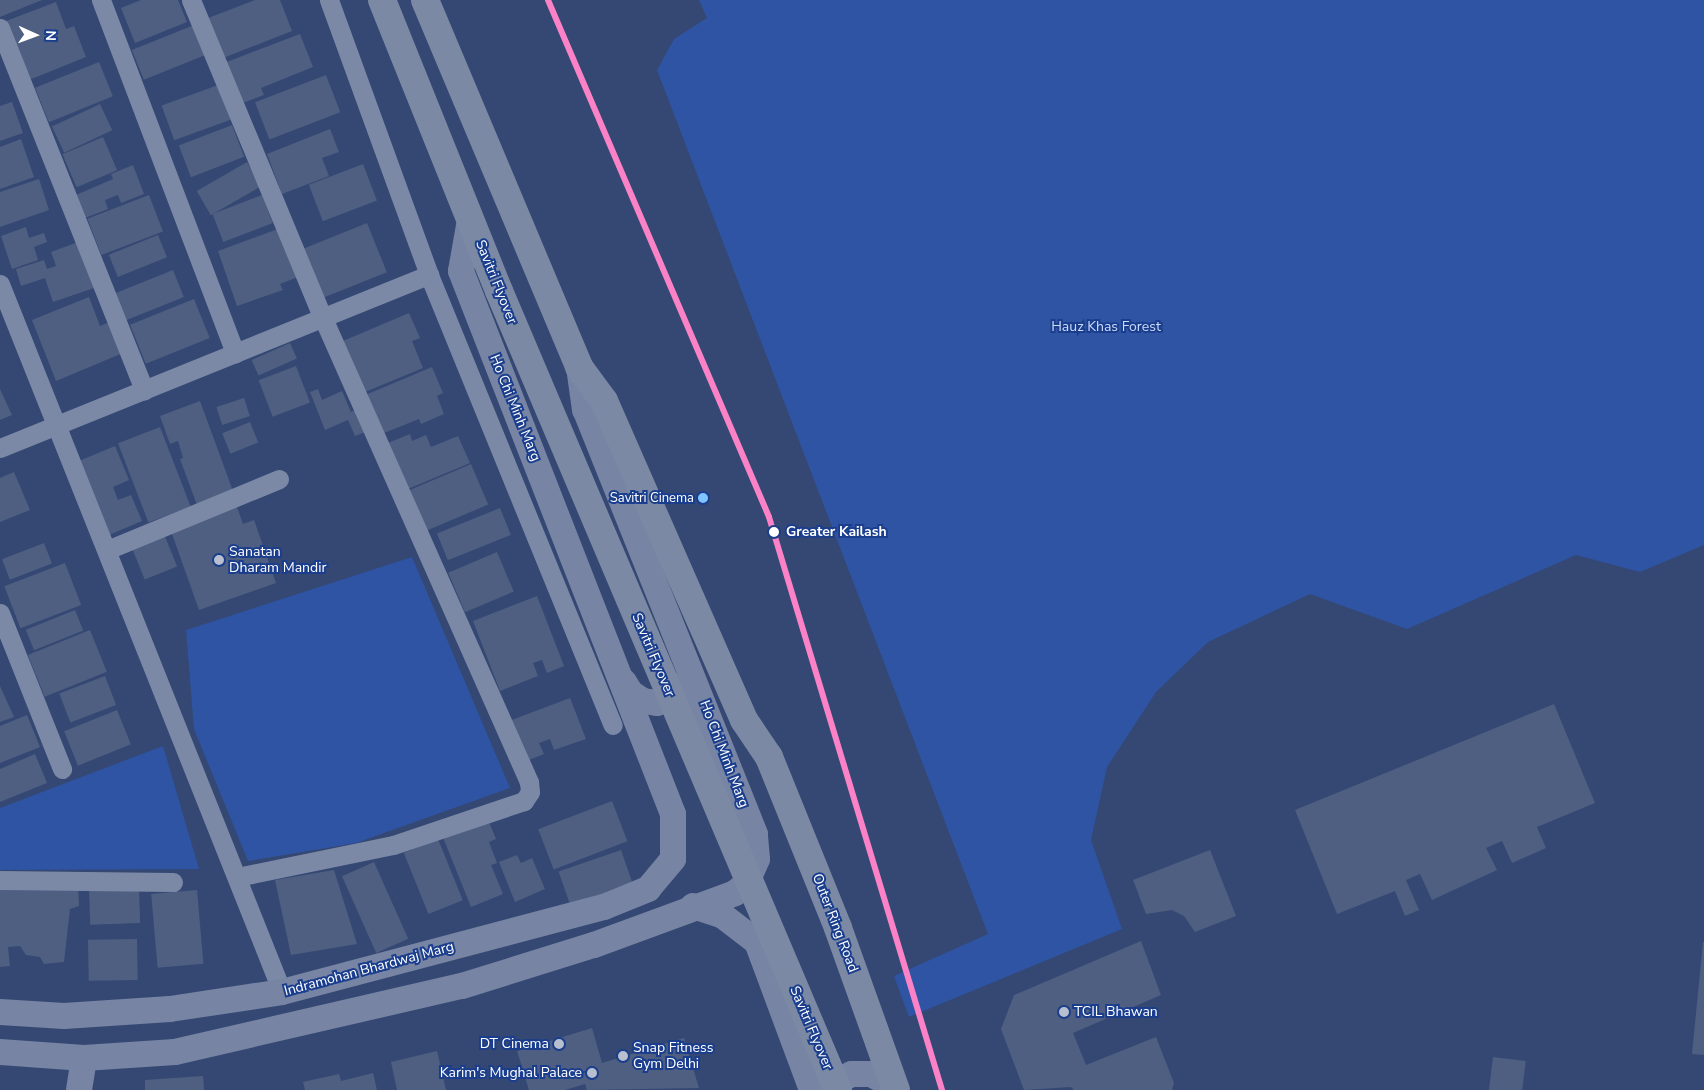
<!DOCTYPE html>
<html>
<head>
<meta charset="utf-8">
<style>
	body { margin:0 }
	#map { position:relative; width:1704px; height:1090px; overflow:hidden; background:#344873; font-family:"Nunito Sans",sans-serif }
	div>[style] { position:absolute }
	.green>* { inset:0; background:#2e54a3 }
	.building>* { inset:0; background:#4e5f81; transform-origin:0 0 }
	.street>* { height:19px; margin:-9.5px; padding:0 9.5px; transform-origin:9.5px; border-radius:9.5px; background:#7b89a7 }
	.secondary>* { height:26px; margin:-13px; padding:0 13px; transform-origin:13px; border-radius:13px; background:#7784a3 }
	.primary>* { height:28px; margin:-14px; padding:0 14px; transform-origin:14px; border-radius:14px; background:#7b89a5 }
	.primary-bridge>* { height:28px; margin:-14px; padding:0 14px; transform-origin:14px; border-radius:14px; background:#7b89a5 }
	.metro-1>* { height:6px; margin:-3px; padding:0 3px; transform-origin:3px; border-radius:3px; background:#fc82c8 }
	.dots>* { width:14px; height:14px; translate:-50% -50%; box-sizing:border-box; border:2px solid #1a3e8d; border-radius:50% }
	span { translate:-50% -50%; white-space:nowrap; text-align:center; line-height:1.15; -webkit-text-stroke:4px #1a3e8d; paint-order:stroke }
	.bus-label { font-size:13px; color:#fff }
	.right { translate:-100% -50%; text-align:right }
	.street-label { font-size:14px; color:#fff }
	.park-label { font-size:14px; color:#ccdbfa }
	.stop-label { font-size:14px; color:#fff; font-weight:700 }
	.left { translate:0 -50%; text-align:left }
	.poi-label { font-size:14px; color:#fff }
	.north { position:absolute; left:10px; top:10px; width:50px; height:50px; -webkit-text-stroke:4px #1a3e8d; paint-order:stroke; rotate:92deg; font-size:14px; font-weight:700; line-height:20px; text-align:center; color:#fff }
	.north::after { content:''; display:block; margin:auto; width:18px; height:22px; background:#fff; clip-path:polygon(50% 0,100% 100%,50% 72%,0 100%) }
</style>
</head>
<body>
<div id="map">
	<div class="green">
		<i style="clip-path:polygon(699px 0,1704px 0,1704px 545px,1640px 572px,1576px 555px,1407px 629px,1310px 594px,1208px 642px,1156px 692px,1107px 767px,1091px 840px,1122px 929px,909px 1017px,894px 976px,988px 934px,657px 70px,674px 39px,707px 18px)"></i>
		<i style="clip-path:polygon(412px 557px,510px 788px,356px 843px,248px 861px,194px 729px,186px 630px)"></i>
		<i style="clip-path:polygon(163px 746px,199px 869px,0 870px,0 808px)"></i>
	</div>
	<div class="building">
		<i style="clip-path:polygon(0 0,42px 0,0 17px)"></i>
		<i style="clip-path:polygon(141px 0,178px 0,187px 22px,135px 43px,121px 8px)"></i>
		<i style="clip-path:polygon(255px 0,280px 0,292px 31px,218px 60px,203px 20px)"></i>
		<i style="clip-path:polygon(56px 2px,66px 29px,74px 26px,86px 57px,29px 80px,6px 21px)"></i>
		<i style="left:194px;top:25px;width:32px;height:67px;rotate:68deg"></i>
		<i style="clip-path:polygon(300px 34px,313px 67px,261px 88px,264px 95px,240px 104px,224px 63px)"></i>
		<i style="left:99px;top:62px;width:37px;height:69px;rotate:68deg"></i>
		<i style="left:326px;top:75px;width:40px;height:76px;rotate:69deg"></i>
		<i style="left:218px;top:85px;width:37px;height:60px;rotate:70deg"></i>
		<i style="clip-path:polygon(12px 102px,23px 133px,0 141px,0 106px)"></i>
		<i style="left:100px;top:104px;width:29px;height:53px;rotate:65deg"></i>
		<i style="left:232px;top:125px;width:34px;height:57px;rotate:69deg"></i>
		<i style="clip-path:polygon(330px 129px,339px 152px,322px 158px,329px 176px,282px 194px,267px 154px)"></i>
		<i style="left:103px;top:137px;width:36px;height:44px;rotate:67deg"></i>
		<i style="clip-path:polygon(21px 139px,34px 177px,0 189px,0 147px)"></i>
		<i style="left:247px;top:162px;width:28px;height:58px;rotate:60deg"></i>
		<i style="left:363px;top:164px;width:39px;height:58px;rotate:69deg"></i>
		<i style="clip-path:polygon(133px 165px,144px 194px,121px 203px,118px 195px,105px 200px,108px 209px,85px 218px,76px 195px,113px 179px,111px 174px)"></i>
		<i style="clip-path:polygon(39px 179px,49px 210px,0 227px,0 192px)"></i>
		<i style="left:149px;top:195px;width:39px;height:66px;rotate:69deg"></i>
		<i style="left:262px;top:195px;width:30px;height:53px;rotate:69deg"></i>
		<i style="left:367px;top:223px;width:53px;height:70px;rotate:68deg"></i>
		<i style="clip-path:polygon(26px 227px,29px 238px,44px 233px,47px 242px,34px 247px,38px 260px,12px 269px,1px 236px)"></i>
		<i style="clip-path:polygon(278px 229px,298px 277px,280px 284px,283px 290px,237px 306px,218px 251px)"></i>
		<i style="left:158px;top:235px;width:24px;height:53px;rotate:68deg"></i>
		<i style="clip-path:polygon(81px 241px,97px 287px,53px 302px,45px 278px,21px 286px,16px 269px,44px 260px,47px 269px,56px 266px,51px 252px)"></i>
		<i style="left:173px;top:270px;width:29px;height:65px;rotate:68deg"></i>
		<i style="clip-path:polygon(89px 297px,100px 326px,110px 322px,123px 353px,56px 381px,32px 320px)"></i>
		<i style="left:194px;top:299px;width:42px;height:69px;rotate:68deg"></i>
		<i style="clip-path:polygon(409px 313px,420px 338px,412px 341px,423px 368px,365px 392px,343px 341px)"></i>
		<i style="left:290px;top:343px;width:17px;height:42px;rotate:66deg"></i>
		<i style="left:296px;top:366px;width:39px;height:40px;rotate:69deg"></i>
		<i style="clip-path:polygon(432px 367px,443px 393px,437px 396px,444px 414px,421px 424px,419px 419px,379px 435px,363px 396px)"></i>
		<i style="clip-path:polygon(0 389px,12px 415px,0 420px)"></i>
		<i style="clip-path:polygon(318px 389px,322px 400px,342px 391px,351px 412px,359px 408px,368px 431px,355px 436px,348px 420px,325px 430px,310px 392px)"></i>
		<i style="left:244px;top:398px;width:19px;height:29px;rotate:72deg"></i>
		<i style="clip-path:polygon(200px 401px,233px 491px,197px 505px,180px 459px,183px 458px,178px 441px,170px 444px,160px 416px)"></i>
		<i style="left:250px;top:422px;width:22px;height:30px;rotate:68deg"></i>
		<i style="left:160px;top:427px;width:85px;height:45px;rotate:69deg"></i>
		<i style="clip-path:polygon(410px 434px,412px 441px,426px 435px,431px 447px,458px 436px,470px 463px,403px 491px,383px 445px)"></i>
		<i style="clip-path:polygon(115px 446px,129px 480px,113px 487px,118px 500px,131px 495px,142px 521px,109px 535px,79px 461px)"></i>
		<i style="left:471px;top:464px;width:44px;height:71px;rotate:67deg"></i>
		<i style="clip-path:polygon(14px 472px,30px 510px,0 522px,0 478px)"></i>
		<i style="clip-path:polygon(237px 507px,243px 524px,254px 520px,276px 583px,199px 610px,171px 531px)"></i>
		<i style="left:500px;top:508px;width:29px;height:68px;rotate:68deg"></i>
		<i style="left:164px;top:534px;width:35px;height:35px;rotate:68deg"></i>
		<i style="left:44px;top:543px;width:22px;height:45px;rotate:69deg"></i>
		<i style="left:497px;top:552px;width:43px;height:53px;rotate:67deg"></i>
		<i style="left:65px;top:563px;width:45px;height:65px;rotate:69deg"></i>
		<i style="clip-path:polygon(537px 596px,564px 666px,547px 673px,542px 660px,533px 663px,538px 676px,500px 691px,473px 621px)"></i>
		<i style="left:75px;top:610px;width:22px;height:53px;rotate:68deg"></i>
		<i style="left:90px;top:630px;width:45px;height:67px;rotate:68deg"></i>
		<i style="left:105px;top:676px;width:31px;height:49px;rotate:69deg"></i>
		<i style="clip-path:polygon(0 686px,14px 717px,0 722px)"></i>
		<i style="clip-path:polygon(570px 698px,586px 739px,554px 750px,550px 739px,539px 743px,544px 754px,524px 762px,509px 721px)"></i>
		<i style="clip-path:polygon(1554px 704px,1595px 803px,1537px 827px,1546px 848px,1512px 863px,1502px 841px,1486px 848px,1497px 870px,1432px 900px,1420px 874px,1406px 880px,1419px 910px,1405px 916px,1395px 891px,1337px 914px,1295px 810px)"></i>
		<i style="left:117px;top:710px;width:37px;height:57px;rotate:68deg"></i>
		<i style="clip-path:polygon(27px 715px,40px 747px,0 763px,0 726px)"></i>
		<i style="clip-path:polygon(35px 754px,47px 783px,0 802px,0 769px)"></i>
		<i style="left:612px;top:801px;width:43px;height:79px;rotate:69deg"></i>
		<i style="clip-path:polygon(487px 817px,496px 839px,489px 842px,497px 863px,491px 865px,503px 894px,471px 907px,442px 835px)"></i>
		<i style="left:438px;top:839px;width:66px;height:37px;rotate:68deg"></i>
		<i style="left:621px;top:850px;width:36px;height:66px;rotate:71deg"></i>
		<i style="clip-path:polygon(1210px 850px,1236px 916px,1195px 932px,1184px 916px,1172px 910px,1146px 914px,1133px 880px)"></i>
		<i style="clip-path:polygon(517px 855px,521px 863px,532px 858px,545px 889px,515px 902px,499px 862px)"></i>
		<i style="left:374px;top:862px;width:84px;height:35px;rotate:66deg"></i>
		<i style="clip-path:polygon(334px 870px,357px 944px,291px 955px,275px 880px)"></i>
		<i style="clip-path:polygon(78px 885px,79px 906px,70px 909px,64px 962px,44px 964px,40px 957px,26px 955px,20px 946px,8px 947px,10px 966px,0 967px,0 890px)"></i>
		<i style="left:139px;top:889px;width:34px;height:50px;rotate:88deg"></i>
		<i style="left:197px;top:890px;width:74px;height:46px;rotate:85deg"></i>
		<i style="left:137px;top:939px;width:41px;height:49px;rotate:89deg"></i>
		<i style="clip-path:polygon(1141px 941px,1161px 995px,1073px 1033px,1086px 1065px,1156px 1037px,1174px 1083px,1172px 1090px,1074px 1090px,1071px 1087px,1024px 1090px,1001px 1029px,1014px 995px)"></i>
		<i style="clip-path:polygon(1703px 942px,1704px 942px,1704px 1055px,1692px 1054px)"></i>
		<i style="clip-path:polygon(592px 1028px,602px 1063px,684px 1038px,699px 1088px,587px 1090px,585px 1084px,565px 1090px,529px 1090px,517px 1051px)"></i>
		<i style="clip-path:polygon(437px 1051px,446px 1090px,397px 1090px,391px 1062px)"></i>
		<i style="left:1493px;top:1057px;width:33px;height:33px;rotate:7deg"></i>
		<i style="clip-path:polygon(373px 1073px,377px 1090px,305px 1090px,303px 1082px,339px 1074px,341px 1081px)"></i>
		<i style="clip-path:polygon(203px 1076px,204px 1090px,145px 1090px,145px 1080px)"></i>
	</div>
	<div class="street">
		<i style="left:101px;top:0;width:378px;rotate:69.2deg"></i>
		<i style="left:191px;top:0;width:344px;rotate:67.5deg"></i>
		<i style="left:323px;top:318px;width:508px;rotate:66.06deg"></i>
		<i style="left:529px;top:782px;width:10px;rotate:84deg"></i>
		<i style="left:530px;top:792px;width:11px;rotate:124deg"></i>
		<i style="left:524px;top:801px;width:138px;rotate:161.4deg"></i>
		<i style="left:393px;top:845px;width:159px;rotate:168.4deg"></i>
		<i style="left:329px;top:0;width:293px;rotate:70deg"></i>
		<i style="left:429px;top:275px;width:486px;rotate:67.8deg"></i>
		<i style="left:0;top:28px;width:390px;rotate:68.3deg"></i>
		<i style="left:0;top:284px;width:762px;rotate:68.28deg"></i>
		<i style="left:0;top:448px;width:463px;rotate:-22deg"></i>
		<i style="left:107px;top:550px;width:186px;rotate:-22.4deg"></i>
		<i style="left:0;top:613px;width:168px;rotate:68.3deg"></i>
		<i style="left:0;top:880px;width:173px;rotate:0.7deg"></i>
	</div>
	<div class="secondary">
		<i style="left:624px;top:682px;width:13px;rotate:58deg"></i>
		<i style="left:631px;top:693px;width:14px;rotate:34deg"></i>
		<i style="left:643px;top:701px;width:14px;rotate:8deg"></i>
		<i style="left:657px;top:703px;width:15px;rotate:-16deg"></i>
		<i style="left:671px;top:699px;width:21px;rotate:-49deg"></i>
		<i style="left:693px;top:906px;width:32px;rotate:18deg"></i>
		<i style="left:723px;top:916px;width:43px;rotate:37.4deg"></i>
		<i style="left:757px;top:942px;width:158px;rotate:69.6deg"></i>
		<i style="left:0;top:1012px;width:64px;rotate:3.6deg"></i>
		<i style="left:64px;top:1016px;width:106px;rotate:-3.8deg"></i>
		<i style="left:170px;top:1009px;width:113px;rotate:-8.6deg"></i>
		<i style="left:282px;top:992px;width:333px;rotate:-14.8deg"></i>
		<i style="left:604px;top:907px;width:48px;rotate:-22.2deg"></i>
		<i style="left:648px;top:889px;width:39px;rotate:-50deg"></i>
		<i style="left:673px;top:859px;width:45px;rotate:-90deg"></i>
		<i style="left:673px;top:814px;width:583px;rotate:-111.33deg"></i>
		<i style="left:461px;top:271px;width:52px;rotate:-80deg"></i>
		<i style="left:0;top:1052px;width:84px;rotate:4.1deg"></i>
		<i style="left:84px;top:1058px;width:91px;rotate:-3.8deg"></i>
		<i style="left:175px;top:1052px;width:294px;rotate:-13deg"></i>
		<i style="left:462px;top:986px;width:138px;rotate:-17.3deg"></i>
		<i style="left:594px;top:945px;width:150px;rotate:-20.2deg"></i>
		<i style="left:735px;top:893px;width:14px;rotate:-39deg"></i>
		<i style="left:746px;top:884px;width:27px;rotate:-66deg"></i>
		<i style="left:757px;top:859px;width:25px;rotate:-95deg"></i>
		<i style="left:755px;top:834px;width:457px;rotate:-111.8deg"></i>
		<i style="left:585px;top:410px;width:43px;rotate:-97.9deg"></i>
		<i style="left:79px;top:1090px;width:32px;rotate:-81deg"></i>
		<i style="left:829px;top:1090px;width:9px;rotate:-54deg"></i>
		<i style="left:834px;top:1083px;width:20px;rotate:-27deg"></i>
		<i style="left:852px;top:1074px;width:19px"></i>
		<i style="left:871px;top:1074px;width:19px;rotate:28deg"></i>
		<i style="left:888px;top:1083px;width:9px;rotate:54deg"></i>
	</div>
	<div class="primary">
		<i style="left:382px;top:0;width:314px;rotate:68.1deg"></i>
		<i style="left:425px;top:0;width:398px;rotate:67.2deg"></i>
		<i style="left:579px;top:367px;width:42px;rotate:53.7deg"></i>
		<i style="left:604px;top:401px;width:348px;rotate:66.3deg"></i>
		<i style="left:744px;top:720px;width:45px;rotate:56deg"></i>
		<i style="left:769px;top:757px;width:184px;rotate:68deg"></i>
		<i style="left:838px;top:928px;width:172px;rotate:70.3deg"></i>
	</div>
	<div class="primary-bridge">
		<i style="left:499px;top:291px;width:868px;rotate:67.01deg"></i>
	</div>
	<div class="metro-1">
		<i style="left:548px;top:0;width:562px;rotate:66.85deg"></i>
		<i style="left:769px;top:517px;width:599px;rotate:73.2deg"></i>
	</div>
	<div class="dots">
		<i style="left:703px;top:498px;background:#80c4ff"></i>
		<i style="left:774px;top:532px;background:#fff"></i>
		<i style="left:219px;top:560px;background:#b8bfce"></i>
		<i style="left:1064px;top:1012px;background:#b8bfce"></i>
		<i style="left:559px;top:1044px;background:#b8bfce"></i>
		<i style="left:623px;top:1056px;background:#b8bfce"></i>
		<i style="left:592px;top:1073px;background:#b8bfce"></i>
	</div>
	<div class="bus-label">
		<span class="right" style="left:694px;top:498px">Savitri Cinema</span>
	</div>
	<div class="street-label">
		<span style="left:496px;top:282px;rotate:68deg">Savitri Flyover</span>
		<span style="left:515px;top:408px;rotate:68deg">Ho Chi Minh Marg</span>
		<span style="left:653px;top:655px;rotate:67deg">Savitri Flyover</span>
		<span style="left:724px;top:754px;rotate:69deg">Ho Chi Minh Marg</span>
		<span style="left:835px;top:923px;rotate:69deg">Outer Ring Road</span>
		<span style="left:369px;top:969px;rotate:-15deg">Indramohan Bhardwaj Marg</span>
		<span style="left:811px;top:1028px;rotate:67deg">Savitri Flyover</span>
	</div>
	<div class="park-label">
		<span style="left:1106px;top:327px">Hauz Khas Forest</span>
	</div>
	<div class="stop-label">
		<span class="left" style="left:786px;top:532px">Greater Kailash</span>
	</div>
	<div class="poi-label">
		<span class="left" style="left:229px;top:560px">Sanatan<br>Dharam Mandir</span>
		<span class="left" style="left:1074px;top:1012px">TCIL Bhawan</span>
		<span class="right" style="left:549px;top:1044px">DT Cinema</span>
		<span class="left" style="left:633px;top:1056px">Snap Fitness<br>Gym Delhi</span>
		<span class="right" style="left:582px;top:1073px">Karim's Mughal Palace</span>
	</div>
	<div class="north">N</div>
</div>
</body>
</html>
